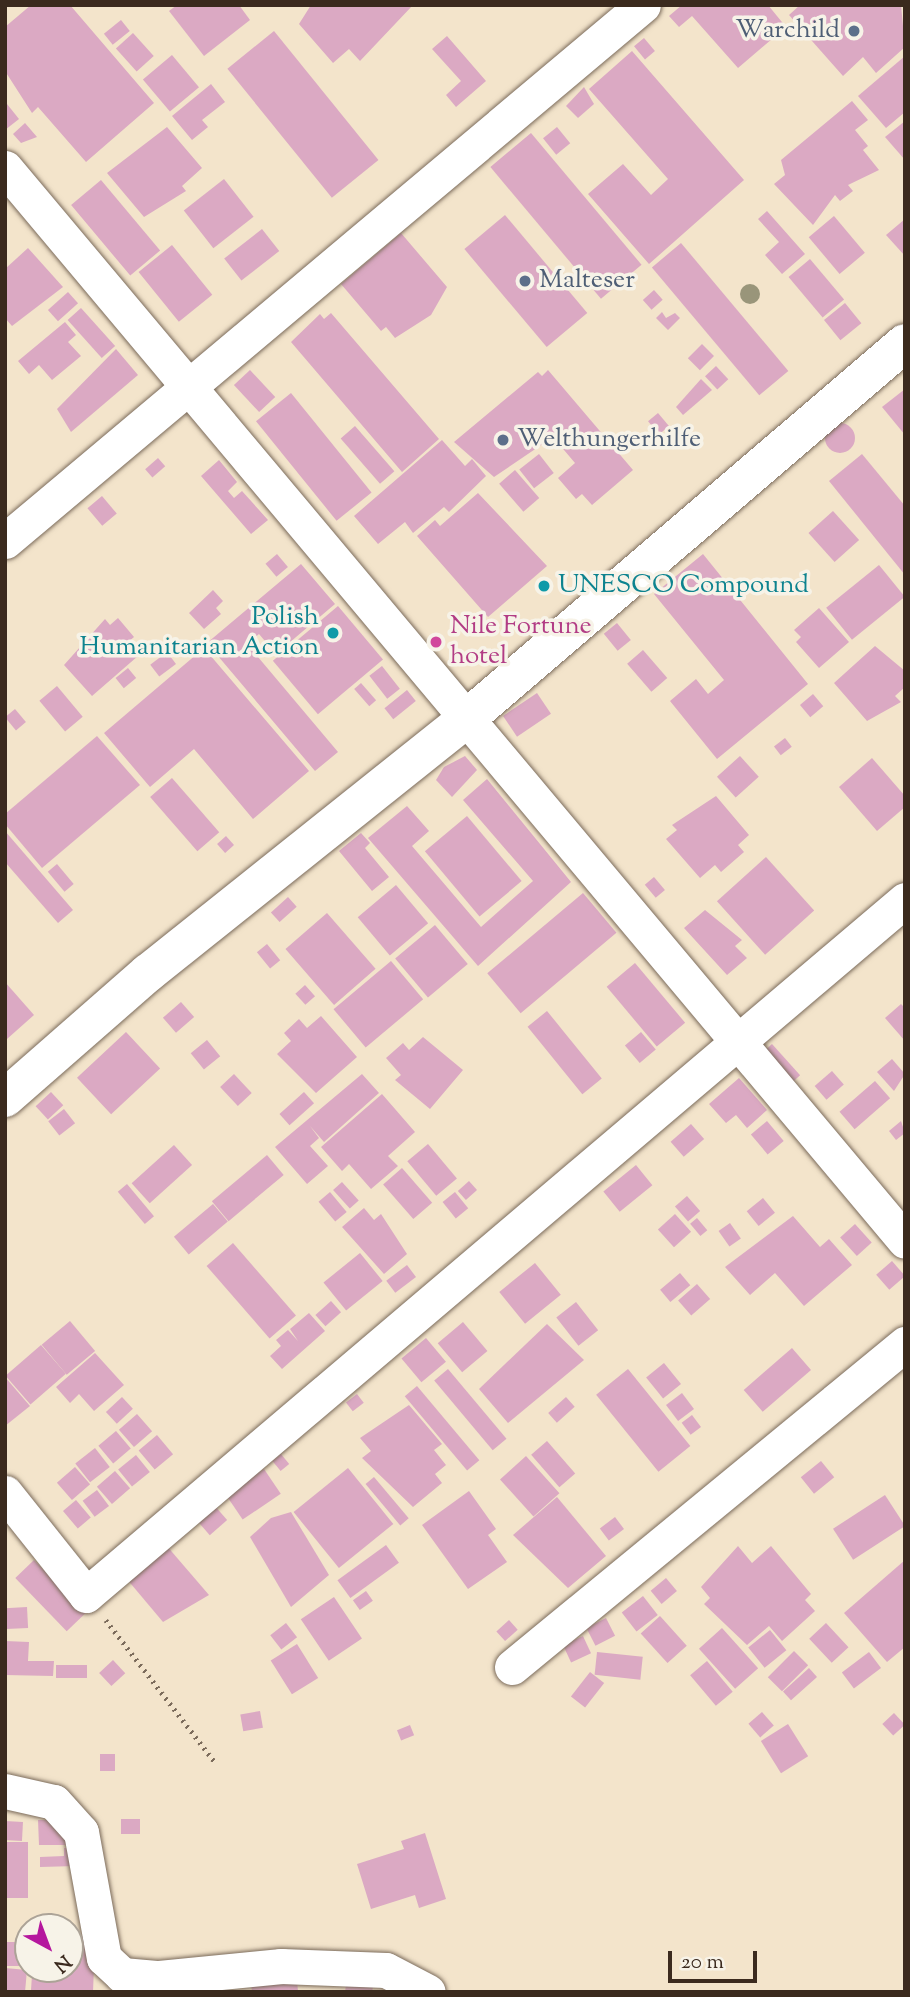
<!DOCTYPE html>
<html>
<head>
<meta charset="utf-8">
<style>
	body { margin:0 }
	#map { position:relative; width:910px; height:1997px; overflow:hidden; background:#f3e4cb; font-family:"Sorts Mill Goudy",serif }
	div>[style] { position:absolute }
	.building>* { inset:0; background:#dba9c3; transform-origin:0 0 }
	.round { border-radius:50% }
	.path>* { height:4.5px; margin-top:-2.25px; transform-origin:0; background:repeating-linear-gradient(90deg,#7b6b5b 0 2px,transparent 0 7px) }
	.roads { filter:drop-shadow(0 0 2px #7b6b5b) drop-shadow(0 0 2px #7b6b5b) }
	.minor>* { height:35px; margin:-17.5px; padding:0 17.5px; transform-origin:17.5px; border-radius:17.5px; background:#fff }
	.tertiary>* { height:38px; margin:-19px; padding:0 19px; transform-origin:19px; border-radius:19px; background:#fff }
	.trees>* { width:20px; height:20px; margin:-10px; border-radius:50%; background:#99957a }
	.dots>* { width:19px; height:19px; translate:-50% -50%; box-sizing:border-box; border:4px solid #f7f3e8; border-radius:50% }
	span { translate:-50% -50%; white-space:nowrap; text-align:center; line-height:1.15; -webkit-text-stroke:7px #f7f3e8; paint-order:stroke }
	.service-label { font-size:26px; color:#4e5e75 }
	.right { translate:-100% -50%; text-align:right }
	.left { translate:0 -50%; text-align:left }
	.culture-label { font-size:26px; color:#0d838f }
	.hotel-label { font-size:26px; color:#b23c85 }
	.frame { position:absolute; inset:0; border:7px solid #3b2a1e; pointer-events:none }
	.north { position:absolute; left:14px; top:1913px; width:70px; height:70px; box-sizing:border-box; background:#f7f3e8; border:2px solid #aca397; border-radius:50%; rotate:139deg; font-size:19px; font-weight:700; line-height:28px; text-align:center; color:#3b2a1e }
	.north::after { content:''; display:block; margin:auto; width:24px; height:32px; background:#b5179e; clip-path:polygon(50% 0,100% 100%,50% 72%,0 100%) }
	.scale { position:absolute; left:668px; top:1951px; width:89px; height:32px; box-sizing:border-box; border:4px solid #3b2a1e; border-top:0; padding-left:9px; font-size:21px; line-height:24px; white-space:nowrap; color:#3b2a1e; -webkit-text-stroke:5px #f7f3e8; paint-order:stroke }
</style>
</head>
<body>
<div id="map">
	<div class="building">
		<i style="clip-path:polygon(31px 5px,70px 5px,154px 103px,86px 162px,38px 107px,32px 113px,5px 71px,5px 27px)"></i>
		<i style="clip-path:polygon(177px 5px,239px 5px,250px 20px,204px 56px,169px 11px)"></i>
		<i style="clip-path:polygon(311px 5px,413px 5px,360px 61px,349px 49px,333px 63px,299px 24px)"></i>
		<i style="clip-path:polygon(682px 5px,768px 5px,786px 27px,738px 68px,692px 16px,679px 27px,669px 16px)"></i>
		<i style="clip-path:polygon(800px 5px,901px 5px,905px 47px,876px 73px,863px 57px,843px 76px,789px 15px)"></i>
		<i style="left:121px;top:20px;width:14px;height:22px;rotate:51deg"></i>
		<i style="left:274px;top:31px;width:166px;height:60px;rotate:51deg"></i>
		<i style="left:133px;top:33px;width:31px;height:23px;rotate:48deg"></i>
		<i style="clip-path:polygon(447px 36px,486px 81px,456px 107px,446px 95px,461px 81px,432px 49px)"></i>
		<i style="left:644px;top:38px;width:17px;height:13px;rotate:50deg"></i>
		<i style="clip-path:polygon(632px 51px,744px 180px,649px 264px,588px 194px,623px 164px,651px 195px,668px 179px,589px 89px)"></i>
		<i style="left:172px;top:55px;width:42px;height:38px;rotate:50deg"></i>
		<i style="clip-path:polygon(905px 56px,905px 112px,886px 128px,858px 96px)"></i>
		<i style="clip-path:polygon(211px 84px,225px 102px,202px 120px,208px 127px,192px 140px,172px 116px)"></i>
		<i style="clip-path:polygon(584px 87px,594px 104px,578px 118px,566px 106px)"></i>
		<i style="clip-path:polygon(852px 101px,868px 120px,855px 130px,868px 146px,863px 150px,879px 170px,848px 185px,853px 191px,840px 201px,835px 195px,813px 225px,774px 184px,785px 175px,781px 160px)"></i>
		<i style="clip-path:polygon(7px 104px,19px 119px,5px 130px,5px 106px)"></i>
		<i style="clip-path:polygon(905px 121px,905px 160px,885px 137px)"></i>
		<i style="clip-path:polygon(25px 123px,37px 137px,21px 143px,13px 134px)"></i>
		<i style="clip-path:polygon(167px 127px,202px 168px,182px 186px,186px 191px,144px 217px,107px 173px)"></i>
		<i style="left:557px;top:127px;width:21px;height:18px;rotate:51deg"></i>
		<i style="left:531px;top:133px;width:172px;height:53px;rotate:50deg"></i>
		<i style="left:224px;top:179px;width:48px;height:51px;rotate:52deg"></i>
		<i style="left:101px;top:180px;width:92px;height:39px;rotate:50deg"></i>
		<i style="clip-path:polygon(767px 211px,805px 254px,782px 274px,765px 255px,779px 242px,758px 219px)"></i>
		<i style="left:505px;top:215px;width:128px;height:53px;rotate:50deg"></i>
		<i style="left:834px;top:216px;width:48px;height:33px;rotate:50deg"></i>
		<i style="clip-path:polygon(905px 219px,905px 256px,886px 235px)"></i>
		<i style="left:262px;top:229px;width:28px;height:48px;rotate:52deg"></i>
		<i style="clip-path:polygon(401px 233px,447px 287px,431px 315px,395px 338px,386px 327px,381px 331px,341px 284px)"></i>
		<i style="left:681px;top:243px;width:167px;height:38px;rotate:50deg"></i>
		<i style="left:172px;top:245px;width:64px;height:43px;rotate:51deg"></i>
		<i style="clip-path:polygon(28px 248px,63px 287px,12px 326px,5px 318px,5px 269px)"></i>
		<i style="left:810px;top:259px;width:53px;height:28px;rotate:50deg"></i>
		<i style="left:654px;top:290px;width:13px;height:15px;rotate:48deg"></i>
		<i style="left:68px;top:292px;width:15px;height:27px;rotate:48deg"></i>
		<i style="left:845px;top:303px;width:26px;height:27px;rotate:51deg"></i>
		<i style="left:81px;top:308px;width:51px;height:18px;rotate:48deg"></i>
		<i style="clip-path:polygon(662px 312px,666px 318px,675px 313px,680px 318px,668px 330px,656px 318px)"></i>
		<i style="clip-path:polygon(331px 313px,439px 439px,402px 472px,291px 342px,320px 314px,324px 319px)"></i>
		<i style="clip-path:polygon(65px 322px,76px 335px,68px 342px,81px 356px,52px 380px,39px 365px,29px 374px,18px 361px)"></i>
		<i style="left:702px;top:344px;width:17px;height:20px;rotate:45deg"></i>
		<i style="clip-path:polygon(116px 349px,138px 375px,71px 432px,57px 409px)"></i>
		<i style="left:716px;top:366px;width:18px;height:15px;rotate:47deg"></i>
		<i style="left:250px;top:370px;width:37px;height:22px;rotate:47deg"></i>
		<i style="clip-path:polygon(548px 370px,633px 470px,592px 505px,582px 494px,576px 499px,558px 478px,575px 463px,553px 437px,494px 477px,454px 442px,538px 372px,542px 376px)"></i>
		<i style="clip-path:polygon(701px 379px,712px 390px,683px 415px,676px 407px)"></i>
		<i style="clip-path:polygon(905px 389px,905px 435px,882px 407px)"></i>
		<i style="left:291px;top:393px;width:128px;height:45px;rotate:51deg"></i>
		<i style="left:658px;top:413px;width:17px;height:13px;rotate:50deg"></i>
		<i class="round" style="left:825px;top:423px;width:30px;height:30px"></i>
		<i style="left:355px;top:426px;width:60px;height:19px;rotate:49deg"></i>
		<i style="clip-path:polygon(442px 440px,465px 466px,472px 459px,486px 476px,449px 512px,444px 507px,413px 533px,405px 522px,378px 544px,354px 516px)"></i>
		<i style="left:539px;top:454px;width:24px;height:25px;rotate:52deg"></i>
		<i style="clip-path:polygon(862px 454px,905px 506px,905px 575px,829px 481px)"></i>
		<i style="left:158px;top:458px;width:11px;height:17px;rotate:49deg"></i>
		<i style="clip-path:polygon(219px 460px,237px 482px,228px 491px,234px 498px,242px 491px,268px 520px,251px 534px,201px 476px)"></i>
		<i style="left:515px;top:470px;width:37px;height:21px;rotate:49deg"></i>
		<i style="clip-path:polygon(478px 493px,547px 566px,488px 617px,417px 536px,435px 520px,440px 526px)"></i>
		<i style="left:102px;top:496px;width:23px;height:19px;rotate:50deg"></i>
		<i style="left:833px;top:511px;width:39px;height:33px;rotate:48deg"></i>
		<i style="left:277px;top:554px;width:17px;height:15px;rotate:50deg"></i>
		<i style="clip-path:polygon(703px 554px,808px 684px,717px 759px,670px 701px,696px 679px,708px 694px,724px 680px,654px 594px)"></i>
		<i style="clip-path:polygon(301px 564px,335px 604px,276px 654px,259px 634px,247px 644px,338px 752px,315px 771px,207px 643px)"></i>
		<i style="left:879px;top:565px;width:41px;height:68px;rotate:51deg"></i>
		<i style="clip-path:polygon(213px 590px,223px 601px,216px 608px,221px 614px,204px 629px,189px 613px)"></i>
		<i style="left:338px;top:606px;width:70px;height:85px;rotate:50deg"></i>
		<i style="clip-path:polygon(819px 608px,849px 642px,819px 668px,796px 642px,801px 637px,794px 630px)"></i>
		<i style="clip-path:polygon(118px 618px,134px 637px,127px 643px,138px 656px,92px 696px,64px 665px,105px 619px,110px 625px)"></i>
		<i style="left:617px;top:623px;width:22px;height:17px;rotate:51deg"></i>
		<i style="clip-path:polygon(875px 646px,905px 671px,905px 687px,895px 696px,901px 702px,867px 721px,834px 683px)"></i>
		<i style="clip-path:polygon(204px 648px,309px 771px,253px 819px,194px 749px,150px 787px,104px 733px)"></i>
		<i style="left:643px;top:650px;width:37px;height:21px;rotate:49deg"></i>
		<i style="left:167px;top:652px;width:15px;height:21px;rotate:53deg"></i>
		<i style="left:382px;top:666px;width:29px;height:16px;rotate:52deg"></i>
		<i style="left:128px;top:668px;width:13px;height:16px;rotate:51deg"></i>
		<i style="left:361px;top:683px;width:23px;height:9px;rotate:49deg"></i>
		<i style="left:57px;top:686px;width:40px;height:23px;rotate:50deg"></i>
		<i style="left:407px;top:690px;width:14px;height:29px;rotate:51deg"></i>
		<i style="left:537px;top:693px;width:25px;height:41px;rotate:56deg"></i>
		<i style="left:813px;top:694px;width:16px;height:17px;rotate:50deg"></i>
		<i style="left:15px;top:709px;width:17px;height:13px;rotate:50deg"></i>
		<i style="clip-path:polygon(97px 736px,140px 785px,42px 868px,5px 824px,5px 814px)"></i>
		<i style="left:785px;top:738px;width:11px;height:14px;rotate:52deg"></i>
		<i style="clip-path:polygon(465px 756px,477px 770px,452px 797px,436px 780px,444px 767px)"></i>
		<i style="left:740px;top:756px;width:28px;height:31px;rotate:48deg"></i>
		<i style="clip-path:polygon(872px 758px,905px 796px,905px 807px,877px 831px,839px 787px)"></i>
		<i style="left:172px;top:778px;width:72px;height:29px;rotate:49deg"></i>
		<i style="clip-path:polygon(487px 779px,571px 882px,478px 966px,368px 838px,407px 806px,429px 831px,412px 846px,481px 927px,533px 881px,463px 800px)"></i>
		<i style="clip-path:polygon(716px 796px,749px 835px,738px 845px,744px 852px,721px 872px,715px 865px,700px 878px,666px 839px,677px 830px,672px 825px)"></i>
		<i style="left:467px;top:816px;width:85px;height:55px;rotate:50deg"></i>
		<i style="clip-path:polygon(5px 831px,73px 910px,58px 923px,5px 862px)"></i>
		<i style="clip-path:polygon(361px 833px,370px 843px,365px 848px,389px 877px,372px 891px,339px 851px)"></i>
		<i style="left:226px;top:836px;width:12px;height:12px;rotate:48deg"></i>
		<i style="left:766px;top:857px;width:72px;height:66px;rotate:48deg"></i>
		<i style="left:57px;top:864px;width:26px;height:12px;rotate:50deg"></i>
		<i style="left:654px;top:877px;width:17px;height:12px;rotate:50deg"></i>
		<i style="left:396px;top:885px;width:50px;height:50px;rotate:50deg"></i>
		<i style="left:583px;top:893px;width:52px;height:125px;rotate:50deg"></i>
		<i style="left:288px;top:897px;width:13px;height:23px;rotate:48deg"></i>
		<i style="clip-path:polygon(705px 910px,742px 940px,735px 946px,747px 958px,727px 975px,684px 928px)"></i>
		<i style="left:327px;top:913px;width:74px;height:55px;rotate:49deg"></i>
		<i style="left:435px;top:925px;width:51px;height:52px;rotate:50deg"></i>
		<i style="left:267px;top:944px;width:21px;height:13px;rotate:51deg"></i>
		<i style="left:391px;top:961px;width:50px;height:75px;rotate:50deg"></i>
		<i style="left:635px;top:963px;width:78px;height:37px;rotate:50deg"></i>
		<i style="clip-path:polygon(5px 982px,34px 1015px,7px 1039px,5px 1038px)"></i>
		<i style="left:305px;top:985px;width:15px;height:13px;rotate:48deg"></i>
		<i style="left:181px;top:1002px;width:20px;height:24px;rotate:49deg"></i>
		<i style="clip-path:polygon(901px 1004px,905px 1008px,905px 1041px,885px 1018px)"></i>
		<i style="left:547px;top:1011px;width:87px;height:25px;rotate:51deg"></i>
		<i style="clip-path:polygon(321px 1016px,357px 1057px,316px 1093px,277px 1054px,291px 1041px,284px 1033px,299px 1019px,307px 1028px)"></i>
		<i style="left:126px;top:1032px;width:50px;height:67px;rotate:47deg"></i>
		<i style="left:641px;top:1032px;width:23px;height:21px;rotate:50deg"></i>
		<i style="clip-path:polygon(423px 1037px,463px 1070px,430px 1109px,395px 1080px,401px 1075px,386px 1058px,403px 1043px,409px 1050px)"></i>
		<i style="left:207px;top:1040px;width:21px;height:21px;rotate:51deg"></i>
		<i style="left:772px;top:1044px;width:42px;height:13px;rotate:48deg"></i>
		<i style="clip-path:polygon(892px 1059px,905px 1074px,894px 1091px,877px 1072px)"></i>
		<i style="left:832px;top:1071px;width:18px;height:23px;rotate:49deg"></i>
		<i style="left:234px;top:1074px;width:26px;height:19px;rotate:47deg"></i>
		<i style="clip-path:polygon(362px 1074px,379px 1093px,324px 1142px,310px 1126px,319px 1138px,310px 1146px,328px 1166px,307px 1184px,275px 1147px)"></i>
		<i style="clip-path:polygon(739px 1078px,767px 1110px,747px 1128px,736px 1115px,726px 1123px,709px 1104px)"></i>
		<i style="left:875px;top:1081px;width:23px;height:47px;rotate:49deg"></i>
		<i style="left:51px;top:1092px;width:18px;height:21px;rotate:47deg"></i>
		<i style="left:304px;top:1092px;width:15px;height:33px;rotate:48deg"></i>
		<i style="clip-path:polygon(382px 1094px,415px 1132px,388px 1156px,398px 1166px,371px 1189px,349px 1164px,342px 1171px,321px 1147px)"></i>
		<i style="left:64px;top:1109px;width:18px;height:20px;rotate:52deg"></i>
		<i style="left:767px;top:1121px;width:26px;height:21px;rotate:50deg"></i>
		<i style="clip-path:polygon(901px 1121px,905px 1133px,896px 1140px,889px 1131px)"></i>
		<i style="left:691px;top:1124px;width:20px;height:27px;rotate:49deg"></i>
		<i style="left:428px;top:1144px;width:45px;height:27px;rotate:50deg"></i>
		<i style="left:174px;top:1145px;width:27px;height:57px;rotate:48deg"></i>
		<i style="left:267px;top:1155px;width:26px;height:72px;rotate:50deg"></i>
		<i style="left:636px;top:1165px;width:26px;height:42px;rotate:51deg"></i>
		<i style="left:402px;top:1168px;width:46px;height:25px;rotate:49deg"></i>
		<i style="left:469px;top:1181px;width:12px;height:15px;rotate:48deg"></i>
		<i style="left:342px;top:1182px;width:25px;height:12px;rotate:48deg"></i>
		<i style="left:127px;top:1184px;width:42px;height:12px;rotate:50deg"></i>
		<i style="left:330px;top:1192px;width:26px;height:15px;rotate:50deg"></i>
		<i style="left:455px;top:1192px;width:21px;height:16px;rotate:51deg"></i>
		<i style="left:687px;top:1196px;width:20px;height:16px;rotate:49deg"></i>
		<i style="left:763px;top:1198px;width:19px;height:21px;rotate:51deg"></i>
		<i style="left:213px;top:1204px;width:23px;height:51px;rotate:50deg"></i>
		<i style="clip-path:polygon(364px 1208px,374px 1220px,381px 1214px,407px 1254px,384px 1274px,342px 1227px)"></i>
		<i style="left:675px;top:1214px;width:24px;height:23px;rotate:48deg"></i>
		<i style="clip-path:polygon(793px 1216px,820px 1247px,829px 1239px,852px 1265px,804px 1306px,775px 1273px,750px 1295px,725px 1267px)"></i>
		<i style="left:697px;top:1218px;width:16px;height:9px;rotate:50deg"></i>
		<i style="left:730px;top:1223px;width:19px;height:14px;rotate:55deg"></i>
		<i style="left:855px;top:1224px;width:25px;height:20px;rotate:48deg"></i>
		<i style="left:233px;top:1243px;width:96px;height:35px;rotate:49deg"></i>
		<i style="left:360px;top:1253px;width:36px;height:47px;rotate:51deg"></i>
		<i style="left:892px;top:1261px;width:20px;height:21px;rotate:49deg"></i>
		<i style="left:535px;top:1263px;width:41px;height:46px;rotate:51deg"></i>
		<i style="left:407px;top:1265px;width:15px;height:26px;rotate:53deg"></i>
		<i style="left:680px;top:1273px;width:16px;height:26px;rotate:50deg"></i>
		<i style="left:697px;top:1284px;width:20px;height:25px;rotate:49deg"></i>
		<i style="left:331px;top:1301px;width:15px;height:21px;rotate:48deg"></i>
		<i style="left:576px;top:1302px;width:36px;height:25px;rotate:52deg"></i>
		<i style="clip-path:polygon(309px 1313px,325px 1331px,282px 1369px,270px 1356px,281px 1346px,276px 1340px,288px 1330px,298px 1341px,290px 1329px)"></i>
		<i style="left:70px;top:1321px;width:39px;height:37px;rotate:50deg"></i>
		<i style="left:463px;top:1322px;width:38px;height:33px;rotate:50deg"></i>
		<i style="clip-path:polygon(547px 1324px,584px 1360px,508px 1423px,479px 1389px)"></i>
		<i style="left:426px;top:1338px;width:31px;height:32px;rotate:50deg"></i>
		<i style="left:41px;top:1345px;width:38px;height:47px;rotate:49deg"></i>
		<i style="left:792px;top:1348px;width:29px;height:64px;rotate:49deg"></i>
		<i style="clip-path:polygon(95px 1353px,124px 1385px,94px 1411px,79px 1394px,70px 1403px,56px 1387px)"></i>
		<i style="left:664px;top:1363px;width:27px;height:23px;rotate:51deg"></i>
		<i style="left:448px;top:1369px;width:91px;height:18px;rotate:50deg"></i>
		<i style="left:628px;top:1369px;width:99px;height:41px;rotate:51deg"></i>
		<i style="clip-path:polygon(5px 1377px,30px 1406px,5px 1426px)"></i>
		<i style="left:417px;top:1386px;width:97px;height:16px;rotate:50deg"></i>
		<i style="left:682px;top:1393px;width:20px;height:20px;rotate:53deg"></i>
		<i style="left:357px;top:1394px;width:11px;height:14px;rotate:52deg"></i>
		<i style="left:122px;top:1397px;width:16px;height:22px;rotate:47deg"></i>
		<i style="left:566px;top:1397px;width:13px;height:24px;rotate:48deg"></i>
		<i style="clip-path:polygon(409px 1405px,442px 1444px,434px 1450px,446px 1465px,435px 1474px,442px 1483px,413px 1507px,362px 1458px,371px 1451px,360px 1438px)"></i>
		<i style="left:137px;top:1414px;width:23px;height:24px;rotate:49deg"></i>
		<i style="left:692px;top:1415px;width:15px;height:13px;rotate:53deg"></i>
		<i style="left:116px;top:1431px;width:23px;height:23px;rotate:50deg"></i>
		<i style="left:157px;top:1435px;width:25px;height:24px;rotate:50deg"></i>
		<i style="left:547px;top:1441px;width:43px;height:21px;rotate:49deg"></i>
		<i style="left:95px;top:1448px;width:24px;height:25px;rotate:52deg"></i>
		<i style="left:281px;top:1454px;width:13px;height:11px;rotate:51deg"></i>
		<i style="left:136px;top:1455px;width:22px;height:23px;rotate:51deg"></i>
		<i style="left:526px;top:1456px;width:50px;height:35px;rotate:48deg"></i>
		<i style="left:821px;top:1461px;width:21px;height:26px;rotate:51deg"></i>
		<i style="left:75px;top:1467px;width:23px;height:24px;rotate:49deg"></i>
		<i style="left:348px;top:1468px;width:72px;height:70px;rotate:51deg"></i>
		<i style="left:264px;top:1469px;width:30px;height:46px;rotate:56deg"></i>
		<i style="left:115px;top:1471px;width:23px;height:24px;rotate:49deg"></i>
		<i style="left:374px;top:1477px;width:54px;height:11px;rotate:50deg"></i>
		<i style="left:97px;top:1490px;width:20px;height:18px;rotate:53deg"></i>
		<i style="clip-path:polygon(469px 1491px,496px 1529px,488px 1535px,507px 1562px,468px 1589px,422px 1525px)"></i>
		<i style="left:885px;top:1495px;width:37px;height:62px;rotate:57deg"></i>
		<i style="clip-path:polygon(557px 1497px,606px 1556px,568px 1588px,513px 1535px)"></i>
		<i style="left:76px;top:1500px;width:23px;height:17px;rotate:50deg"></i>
		<i style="left:214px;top:1505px;width:20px;height:23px;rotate:49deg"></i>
		<i style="clip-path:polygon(291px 1512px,329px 1575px,291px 1607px,250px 1537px,271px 1518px)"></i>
		<i style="left:615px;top:1517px;width:15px;height:19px;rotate:53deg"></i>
		<i style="clip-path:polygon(166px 1545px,209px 1595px,163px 1622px,126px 1578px)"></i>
		<i style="left:386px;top:1545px;width:22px;height:60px;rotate:54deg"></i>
		<i style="clip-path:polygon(738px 1546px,752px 1563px,771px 1546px,811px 1594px,805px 1600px,815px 1611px,782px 1641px,769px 1626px,747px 1645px,704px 1604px,710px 1598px,701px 1587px)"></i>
		<i style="left:34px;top:1560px;width:74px;height:26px;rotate:46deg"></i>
		<i style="clip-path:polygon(905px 1560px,905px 1647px,887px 1662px,844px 1613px)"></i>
		<i style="left:666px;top:1578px;width:17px;height:20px;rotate:50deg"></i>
		<i style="left:366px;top:1591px;width:12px;height:16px;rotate:55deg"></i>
		<i style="left:643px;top:1596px;width:24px;height:27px;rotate:52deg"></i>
		<i style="left:334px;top:1597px;width:50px;height:40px;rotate:56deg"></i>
		<i style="left:27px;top:1607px;width:21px;height:22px;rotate:87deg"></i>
		<i style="left:660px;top:1616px;width:40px;height:26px;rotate:48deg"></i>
		<i style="left:606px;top:1618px;width:20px;height:22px;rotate:63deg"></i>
		<i style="left:509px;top:1620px;width:13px;height:17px;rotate:48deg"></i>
		<i style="left:286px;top:1623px;width:18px;height:20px;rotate:52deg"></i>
		<i style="left:826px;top:1623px;width:33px;height:23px;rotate:47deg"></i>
		<i style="left:722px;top:1628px;width:54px;height:31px;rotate:48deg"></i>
		<i style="left:770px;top:1630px;width:26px;height:28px;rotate:51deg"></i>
		<i style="left:583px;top:1636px;width:19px;height:22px;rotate:65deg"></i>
		<i style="clip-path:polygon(5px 1641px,29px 1642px,28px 1661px,54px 1661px,53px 1676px,5px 1675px)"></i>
		<i style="left:297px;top:1644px;width:40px;height:31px;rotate:58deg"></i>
		<i style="left:794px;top:1651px;width:20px;height:37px;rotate:45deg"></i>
		<i style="left:597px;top:1652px;width:46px;height:23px;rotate:6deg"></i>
		<i style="left:869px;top:1652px;width:20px;height:34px;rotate:53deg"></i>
		<i style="left:113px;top:1660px;width:18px;height:19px;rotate:47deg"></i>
		<i style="left:707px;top:1661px;width:40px;height:22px;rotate:50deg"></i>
		<i style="left:56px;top:1665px;width:31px;height:13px"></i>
		<i style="left:809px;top:1668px;width:12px;height:35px;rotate:48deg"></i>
		<i style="left:590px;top:1672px;width:18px;height:31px;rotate:38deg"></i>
		<i style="left:260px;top:1711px;width:17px;height:20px;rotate:80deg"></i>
		<i style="left:762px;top:1712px;width:18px;height:18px;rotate:49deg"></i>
		<i style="left:894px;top:1713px;width:16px;height:16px;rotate:47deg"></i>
		<i style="left:788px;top:1724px;width:38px;height:32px;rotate:58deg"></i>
		<i style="left:410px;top:1725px;width:11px;height:14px;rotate:68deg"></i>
		<i style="left:100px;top:1754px;width:15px;height:17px"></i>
		<i style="left:140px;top:1819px;width:15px;height:19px;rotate:90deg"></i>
		<i style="clip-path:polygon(38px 1820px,63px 1820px,73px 1845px,39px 1845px)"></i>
		<i style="left:5px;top:1821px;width:18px;height:19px;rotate:3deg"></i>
		<i style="clip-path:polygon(425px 1833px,446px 1899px,419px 1908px,415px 1895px,371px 1909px,357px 1864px,404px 1849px,401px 1841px)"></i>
		<i style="left:5px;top:1842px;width:23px;height:56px"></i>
		<i style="clip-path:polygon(64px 1848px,76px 1848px,76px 1866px,40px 1867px,40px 1857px,64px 1856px)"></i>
		<i style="clip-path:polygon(70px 1931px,95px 1941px,93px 1992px,31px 1990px,32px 1975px,70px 1969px)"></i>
		<i style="left:5px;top:1942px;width:21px;height:24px"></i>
		<i style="clip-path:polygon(5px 1968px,27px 1970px,25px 1992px,5px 1992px)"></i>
		<i style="clip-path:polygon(347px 1978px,374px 1981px,372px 1992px,345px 1992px)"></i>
		<i style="left:297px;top:1980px;width:12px;height:46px;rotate:85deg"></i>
	</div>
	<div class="path">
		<i style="left:106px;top:1620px;width:179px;rotate:52.5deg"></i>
	</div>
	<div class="roads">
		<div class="minor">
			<i style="left:5px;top:168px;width:1400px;rotate:50.01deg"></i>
			<i style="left:5px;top:541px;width:833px;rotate:-40.03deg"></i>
			<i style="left:5px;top:1493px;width:130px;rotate:51.5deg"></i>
			<i style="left:86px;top:1595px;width:1074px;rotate:-40.32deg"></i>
			<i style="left:512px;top:1667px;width:509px;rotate:-39.42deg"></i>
			<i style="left:5px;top:1791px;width:50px;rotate:12.7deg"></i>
			<i style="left:54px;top:1802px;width:40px;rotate:48deg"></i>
			<i style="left:81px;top:1832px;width:128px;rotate:79.7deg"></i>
			<i style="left:104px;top:1958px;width:25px;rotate:43deg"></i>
			<i style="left:122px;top:1975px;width:37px;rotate:5deg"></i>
			<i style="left:159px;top:1978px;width:123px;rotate:-5.6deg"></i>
			<i style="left:281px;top:1966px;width:105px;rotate:2.2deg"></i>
			<i style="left:386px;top:1970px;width:47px;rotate:27.6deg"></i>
		</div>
		<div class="tertiary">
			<i style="left:5px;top:1098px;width:190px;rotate:-41.2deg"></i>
			<i style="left:148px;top:973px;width:406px;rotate:-38.6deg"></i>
			<i style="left:465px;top:720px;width:579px;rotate:-40.59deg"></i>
		</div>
	</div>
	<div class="trees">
		<i style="left:750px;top:294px"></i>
	</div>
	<div class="dots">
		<i style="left:854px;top:31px;background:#5c6f8a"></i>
		<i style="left:525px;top:281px;background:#5c6f8a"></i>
		<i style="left:503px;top:440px;background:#5c6f8a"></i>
		<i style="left:544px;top:586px;background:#0f9aa8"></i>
		<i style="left:333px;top:633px;background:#0f9aa8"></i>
		<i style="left:436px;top:642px;background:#d1479c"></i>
	</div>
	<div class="service-label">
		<span class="right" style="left:840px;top:31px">Warchild</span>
		<span class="left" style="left:539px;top:281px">Malteser</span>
		<span class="left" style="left:517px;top:440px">Welthungerhilfe</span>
	</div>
	<div class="culture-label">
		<span class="left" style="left:558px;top:586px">UNESCO Compound</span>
		<span class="right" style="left:319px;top:633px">Polish<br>Humanitarian Action</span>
	</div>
	<div class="hotel-label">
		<span class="left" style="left:450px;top:642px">Nile Fortune<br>hotel</span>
	</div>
	<div class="frame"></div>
	<div class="north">N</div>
	<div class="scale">20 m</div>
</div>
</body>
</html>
